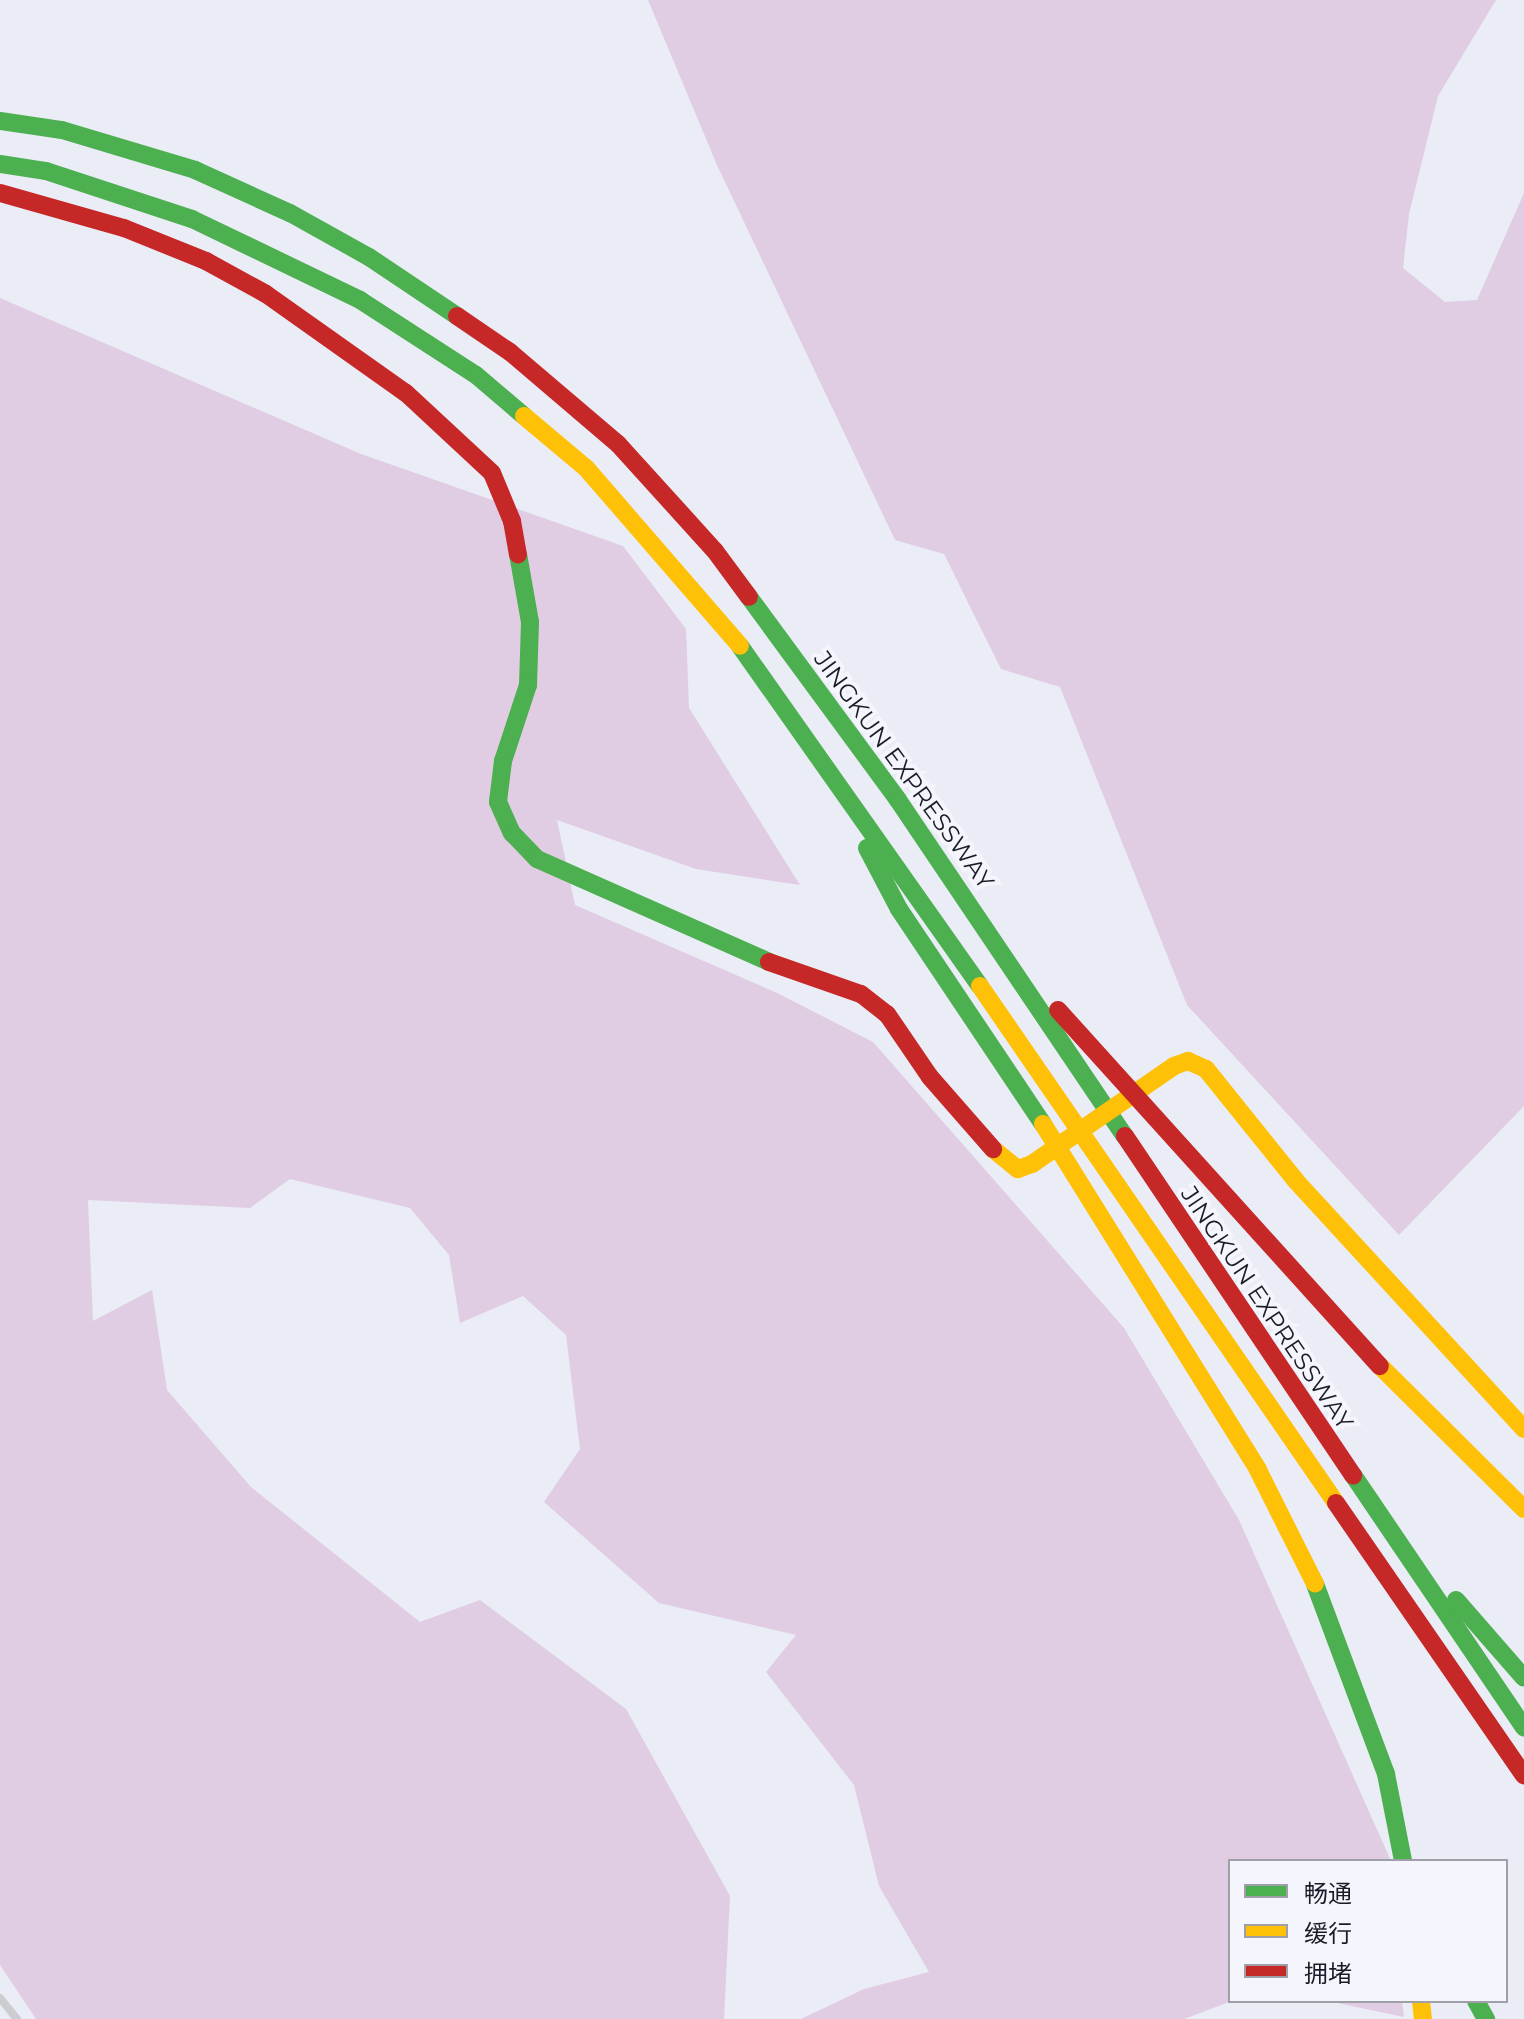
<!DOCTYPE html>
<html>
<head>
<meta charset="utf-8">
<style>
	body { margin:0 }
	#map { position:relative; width:1524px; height:2019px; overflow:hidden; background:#eaecf6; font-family:Montserrat,"Noto Sans SC",sans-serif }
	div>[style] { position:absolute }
	.green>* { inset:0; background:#e0cce3 }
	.lane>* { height:8px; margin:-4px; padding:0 4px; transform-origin:4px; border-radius:4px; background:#cdcdd1 }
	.fast>* { height:18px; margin:-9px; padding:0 9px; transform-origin:9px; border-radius:9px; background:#4caf50 }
	.slow>* { height:18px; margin:-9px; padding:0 9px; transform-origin:9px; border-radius:9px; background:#ffc107 }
	.jam>* { height:18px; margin:-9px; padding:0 9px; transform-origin:9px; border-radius:9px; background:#c62828 }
	span { translate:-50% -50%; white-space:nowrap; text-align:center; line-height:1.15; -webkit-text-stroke:8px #f5f6fd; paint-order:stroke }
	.street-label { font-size:24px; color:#1b1c27 }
	.legend { position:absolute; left:1228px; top:1859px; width:280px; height:144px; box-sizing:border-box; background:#f5f6fd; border:2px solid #9e9fa7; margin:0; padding:10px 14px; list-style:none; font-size:24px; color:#1b1c27 }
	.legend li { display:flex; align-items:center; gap:16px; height:40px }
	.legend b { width:40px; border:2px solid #9e9fa7 }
</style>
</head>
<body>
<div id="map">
	<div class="green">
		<i style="clip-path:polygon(648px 0,1496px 0,1438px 96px,1409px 214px,1403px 268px,1445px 302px,1477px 300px,1524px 193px,1524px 1106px,1399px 1235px,1187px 1005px,1060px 687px,1001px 669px,944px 554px,895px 540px,717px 165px)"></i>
		<i style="clip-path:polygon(0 298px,361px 454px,623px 546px,686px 629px,689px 708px,800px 885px,696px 869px,557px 820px,575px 905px,777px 993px,873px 1042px,1124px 1328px,1239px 1520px,1391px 1861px,1230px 1861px,1232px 2001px,1184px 2019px,801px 2019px,864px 1989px,929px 1972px,879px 1886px,854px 1785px,766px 1672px,796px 1635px,659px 1603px,544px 1502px,580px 1449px,566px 1335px,523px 1296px,460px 1323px,449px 1255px,410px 1208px,290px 1179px,250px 1208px,88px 1200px,93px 1321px,152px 1290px,167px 1390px,251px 1487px,420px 1622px,480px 1600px,626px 1709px,730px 1896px,724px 2019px,36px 2019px,0 1965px)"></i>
		<i style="clip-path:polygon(1328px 2001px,1402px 2001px,1404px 2017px)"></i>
	</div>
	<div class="lane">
		<i style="left:0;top:1998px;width:27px;rotate:51deg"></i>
	</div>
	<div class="fast">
		<i style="left:0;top:121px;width:63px;rotate:8.3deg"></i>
		<i style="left:62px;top:130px;width:139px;rotate:16.7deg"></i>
		<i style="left:195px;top:170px;width:104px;rotate:24.4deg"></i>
		<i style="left:290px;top:213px;width:90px;rotate:29.1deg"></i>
		<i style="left:369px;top:257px;width:106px;rotate:33.8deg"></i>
		<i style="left:0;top:164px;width:47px;rotate:8.7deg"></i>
		<i style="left:46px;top:171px;width:154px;rotate:18.2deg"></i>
		<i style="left:192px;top:219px;width:187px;rotate:25.7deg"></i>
		<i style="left:360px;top:300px;width:138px;rotate:32.9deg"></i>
		<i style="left:476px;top:375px;width:63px;rotate:40.5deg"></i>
		<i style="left:518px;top:554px;width:69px;rotate:80deg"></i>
		<i style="left:530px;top:622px;width:63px;rotate:91.8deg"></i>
		<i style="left:528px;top:685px;width:80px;rotate:108.2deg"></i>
		<i style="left:503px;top:761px;width:41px;rotate:97deg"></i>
		<i style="left:498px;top:802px;width:34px;rotate:66deg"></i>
		<i style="left:512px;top:833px;width:36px;rotate:46deg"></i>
		<i style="left:537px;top:859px;width:254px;rotate:23.9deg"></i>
		<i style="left:749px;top:597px;width:252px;rotate:53.7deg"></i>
		<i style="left:898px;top:800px;width:405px;rotate:56deg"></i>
		<i style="left:740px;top:646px;width:416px;rotate:54.8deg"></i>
		<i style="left:867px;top:848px;width:69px;rotate:62.3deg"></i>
		<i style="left:899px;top:909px;width:259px;rotate:56.2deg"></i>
		<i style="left:1353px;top:1475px;width:305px;rotate:55.9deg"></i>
		<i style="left:1315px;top:1584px;width:203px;rotate:69.5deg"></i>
		<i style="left:1386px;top:1774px;width:89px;rotate:78.9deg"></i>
		<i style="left:1456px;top:1600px;width:103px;rotate:48.9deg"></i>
		<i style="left:1476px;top:2001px;width:21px;rotate:61deg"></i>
	</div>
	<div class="slow">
		<i style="left:524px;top:416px;width:81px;rotate:40deg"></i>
		<i style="left:586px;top:468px;width:235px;rotate:49.1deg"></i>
		<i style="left:980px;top:986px;width:628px;rotate:55.45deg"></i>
		<i style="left:1043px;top:1124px;width:407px;rotate:58.1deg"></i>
		<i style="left:1258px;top:1470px;width:127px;rotate:63.4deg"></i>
		<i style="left:993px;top:1149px;width:32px;rotate:39deg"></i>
		<i style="left:1018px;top:1169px;width:15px;rotate:-20deg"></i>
		<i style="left:1032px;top:1164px;width:173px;rotate:-34.6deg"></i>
		<i style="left:1174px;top:1066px;width:15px;rotate:-20deg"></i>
		<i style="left:1188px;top:1061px;width:20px;rotate:24deg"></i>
		<i style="left:1206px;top:1069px;width:144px;rotate:51.2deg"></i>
		<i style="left:1296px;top:1181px;width:337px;rotate:47.4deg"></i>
		<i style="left:1380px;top:1366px;width:203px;rotate:44.8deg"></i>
		<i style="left:1421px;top:2001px;width:18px;rotate:84deg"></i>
	</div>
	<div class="jam">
		<i style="left:0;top:193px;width:129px;rotate:15.8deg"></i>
		<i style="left:124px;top:228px;width:88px;rotate:21.9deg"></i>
		<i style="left:206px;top:261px;width:68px;rotate:28.8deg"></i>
		<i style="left:266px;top:294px;width:171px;rotate:35.3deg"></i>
		<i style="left:406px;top:393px;width:117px;rotate:42.9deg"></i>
		<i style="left:492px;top:473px;width:52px;rotate:67.4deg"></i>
		<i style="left:512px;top:521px;width:34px;rotate:80deg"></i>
		<i style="left:457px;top:316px;width:64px;rotate:34.2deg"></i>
		<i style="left:510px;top:352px;width:142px;rotate:40.4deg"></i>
		<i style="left:618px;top:444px;width:144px;rotate:47.8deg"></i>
		<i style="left:715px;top:551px;width:57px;rotate:53.5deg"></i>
		<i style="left:769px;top:962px;width:97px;rotate:19.2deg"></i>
		<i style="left:861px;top:994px;width:33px;rotate:38deg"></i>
		<i style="left:887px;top:1014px;width:76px;rotate:55.7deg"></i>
		<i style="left:930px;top:1077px;width:96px;rotate:48.8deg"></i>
		<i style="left:1058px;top:1010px;width:480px;rotate:47.9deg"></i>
		<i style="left:1125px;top:1136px;width:409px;rotate:56.1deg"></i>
		<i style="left:1336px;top:1503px;width:331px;rotate:55.4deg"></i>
	</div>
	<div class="street-label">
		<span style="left:904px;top:770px;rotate:54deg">JINGKUN EXPRESSWAY</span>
		<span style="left:1267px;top:1308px;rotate:56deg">JINGKUN EXPRESSWAY</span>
	</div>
	<ul class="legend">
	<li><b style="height:10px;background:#4caf50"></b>畅通</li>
	<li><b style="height:10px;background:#ffc107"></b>缓行</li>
	<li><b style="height:10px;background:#c62828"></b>拥堵</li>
	</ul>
</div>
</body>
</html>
